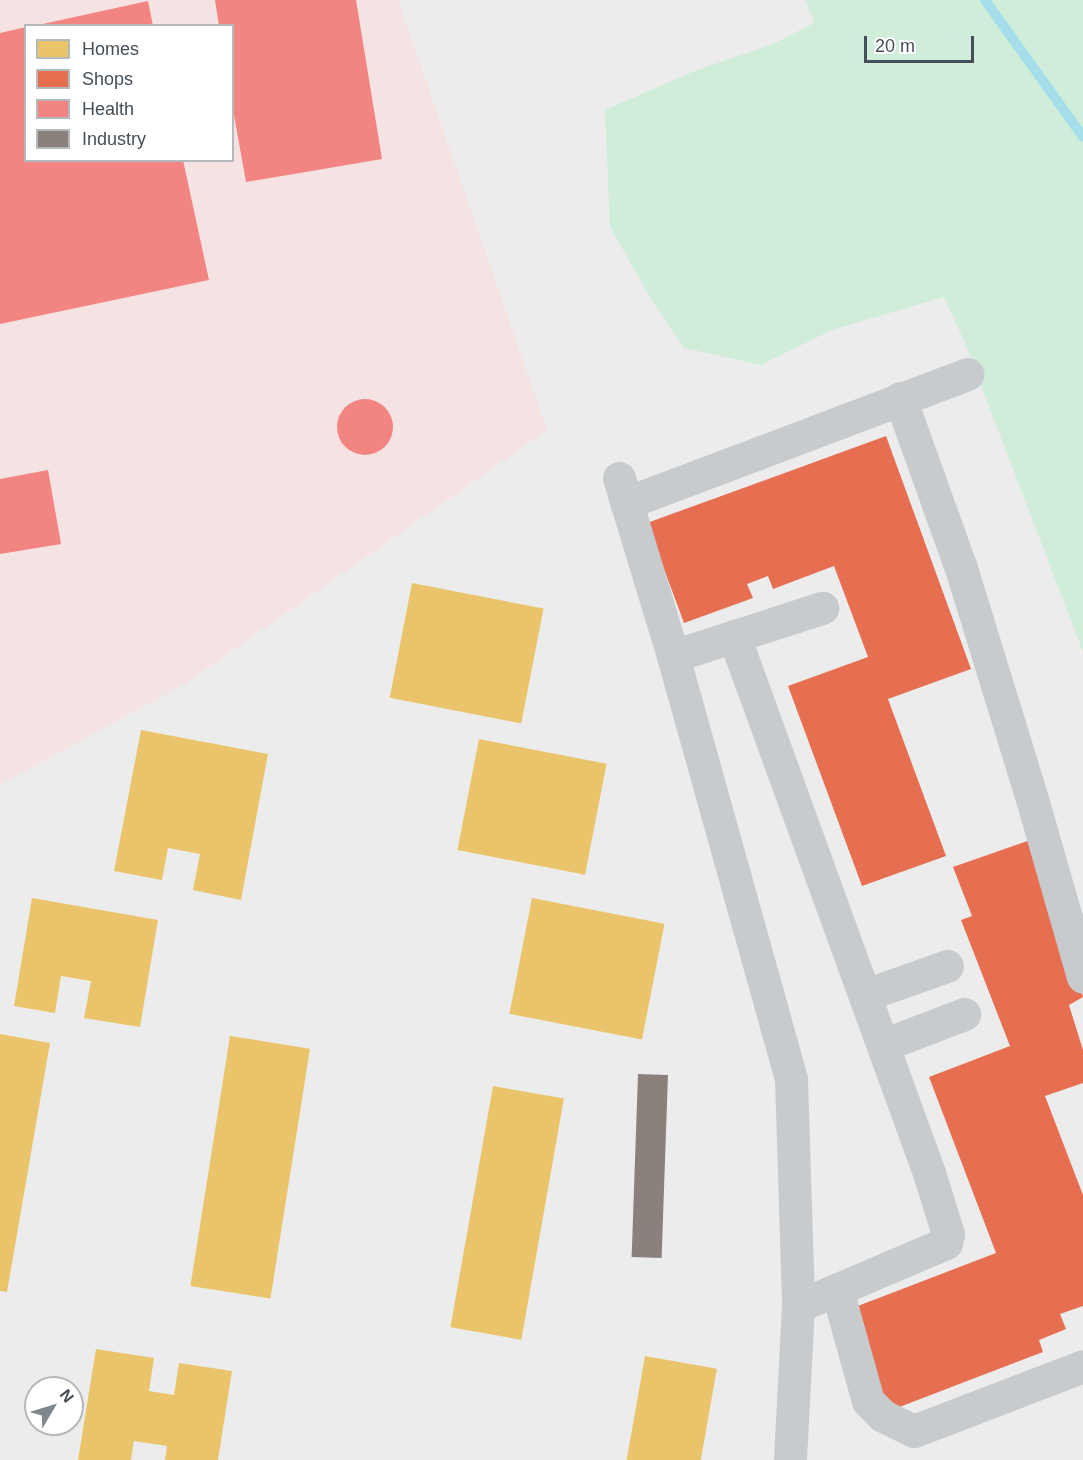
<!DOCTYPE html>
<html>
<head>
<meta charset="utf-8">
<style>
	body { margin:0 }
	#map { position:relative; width:1083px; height:1460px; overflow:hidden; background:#edecec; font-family:Helvetica,sans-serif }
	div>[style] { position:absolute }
	.medical>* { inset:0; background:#f4e3e2 }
	.green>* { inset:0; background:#d0edda }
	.homes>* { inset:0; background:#e9c46a; transform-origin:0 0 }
	.shops>* { inset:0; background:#e76f51 }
	.health>* { inset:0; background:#f28482 }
	.round { border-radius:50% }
	.industry>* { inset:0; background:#8a817c; transform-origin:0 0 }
	.stream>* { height:10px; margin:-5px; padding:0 5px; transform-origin:5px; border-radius:5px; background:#a5ddea }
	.minor>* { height:33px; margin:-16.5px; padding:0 16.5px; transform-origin:16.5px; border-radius:16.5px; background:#c8cbcd }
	span { translate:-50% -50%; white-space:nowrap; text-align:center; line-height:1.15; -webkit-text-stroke:6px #fff; paint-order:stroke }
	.legend { position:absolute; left:24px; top:24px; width:210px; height:138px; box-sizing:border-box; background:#fff; border:2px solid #b4b9bc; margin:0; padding:8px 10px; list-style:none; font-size:18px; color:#444f58 }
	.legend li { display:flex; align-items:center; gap:12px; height:30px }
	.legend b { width:30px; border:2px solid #b4b9bc }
	.north { position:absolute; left:24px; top:1376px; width:60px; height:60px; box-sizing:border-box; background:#fff; border:2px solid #b4b9bc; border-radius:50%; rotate:52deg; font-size:16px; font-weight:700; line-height:24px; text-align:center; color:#444f58 }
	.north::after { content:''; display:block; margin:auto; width:21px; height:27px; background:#7f868c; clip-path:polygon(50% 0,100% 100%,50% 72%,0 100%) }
	.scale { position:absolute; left:864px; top:36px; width:110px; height:27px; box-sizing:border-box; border:3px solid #444f58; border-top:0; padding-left:8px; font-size:18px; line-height:21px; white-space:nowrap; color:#444f58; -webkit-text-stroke:4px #fff; paint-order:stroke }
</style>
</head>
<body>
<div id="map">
	<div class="medical">
		<i style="clip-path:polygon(evenodd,0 0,398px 0,547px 430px,186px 683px,0 785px,0 0,26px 26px,232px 26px,232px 160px,26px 160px,26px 26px)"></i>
	</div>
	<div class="green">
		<i style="clip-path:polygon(806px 0,1083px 0,1083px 652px,964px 341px,944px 297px,832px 330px,761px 365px,684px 348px,653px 302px,610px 227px,605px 110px,697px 70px,771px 45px,814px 23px)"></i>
	</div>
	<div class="homes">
		<i style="left:412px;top:583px;width:134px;height:117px;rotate:11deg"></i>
		<i style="clip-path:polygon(141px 730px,268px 754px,241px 900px,193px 890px,200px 854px,168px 848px,162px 880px,114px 871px)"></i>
		<i style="left:479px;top:739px;width:130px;height:113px;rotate:11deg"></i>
		<i style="clip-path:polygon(32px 898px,158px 920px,140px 1027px,84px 1018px,91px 981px,61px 976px,55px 1013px,14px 1006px)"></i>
		<i style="left:532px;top:898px;width:135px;height:118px;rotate:11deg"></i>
		<i style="clip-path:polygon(0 1034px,50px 1043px,7px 1292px,0 1291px)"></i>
		<i style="left:230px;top:1036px;width:81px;height:253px;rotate:9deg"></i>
		<i style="left:493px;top:1086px;width:72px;height:245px;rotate:10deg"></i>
		<i style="clip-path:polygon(96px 1349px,154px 1358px,149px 1391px,174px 1395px,179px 1363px,232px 1371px,218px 1460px,165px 1460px,167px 1446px,134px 1441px,131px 1460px,78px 1460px)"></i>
		<i style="left:645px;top:1356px;width:73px;height:106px;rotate:10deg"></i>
	</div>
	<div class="shops">
		<i style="clip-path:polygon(886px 436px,971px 669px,888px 699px,946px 856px,862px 886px,788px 686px,868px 657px,834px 566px,773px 589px,768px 576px,747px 584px,753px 598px,684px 623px,647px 523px)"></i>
		<i style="clip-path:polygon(1036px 838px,1083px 997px,1069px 1005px,1083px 1050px,1083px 1083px,1045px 1096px,1083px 1195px,1083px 1306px,1060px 1314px,1066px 1329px,1039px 1340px,1043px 1352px,889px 1411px,850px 1309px,996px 1253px,929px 1077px,1010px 1046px,961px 920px,972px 916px,953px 867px)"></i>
	</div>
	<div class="health">
		<i style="clip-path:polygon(215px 0,356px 0,382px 159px,246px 182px,232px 104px,232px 26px,219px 26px)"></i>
		<i style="clip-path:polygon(148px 1px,153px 26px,39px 26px,38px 25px)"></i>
		<i style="clip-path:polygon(26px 27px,26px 160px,183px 160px,209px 280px,0 324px,0 33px)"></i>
		<i class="round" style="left:337px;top:399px;width:56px;height:56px"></i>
		<i style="clip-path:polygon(48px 470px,61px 544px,0 554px,0 479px)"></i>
	</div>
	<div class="industry">
		<i style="left:638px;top:1074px;width:30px;height:183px;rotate:2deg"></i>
	</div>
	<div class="stream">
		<i style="left:985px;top:0;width:168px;rotate:54.4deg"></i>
	</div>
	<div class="minor">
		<i style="left:900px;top:398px;width:181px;rotate:70.3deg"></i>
		<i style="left:961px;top:568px;width:242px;rotate:72.9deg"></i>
		<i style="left:1032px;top:799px;width:185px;rotate:74deg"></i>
		<i style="left:619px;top:478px;width:186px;rotate:73.1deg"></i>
		<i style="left:673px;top:656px;width:439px;rotate:74.4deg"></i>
		<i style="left:791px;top:1079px;width:227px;rotate:88.2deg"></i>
		<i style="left:798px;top:1306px;width:154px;rotate:93deg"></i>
		<i style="left:626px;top:503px;width:365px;rotate:-20.7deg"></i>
		<i style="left:734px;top:636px;width:571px;rotate:70.04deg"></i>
		<i style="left:929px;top:1173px;width:64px;rotate:72.7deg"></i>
		<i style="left:948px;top:1234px;width:9px;rotate:103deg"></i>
		<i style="left:946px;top:1243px;width:161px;rotate:156.9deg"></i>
		<i style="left:673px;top:656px;width:157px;rotate:-17.9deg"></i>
		<i style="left:865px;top:995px;width:87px;rotate:-19.5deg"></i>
		<i style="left:883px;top:1045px;width:87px;rotate:-20.9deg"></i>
		<i style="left:837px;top:1290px;width:115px;rotate:74.4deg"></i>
		<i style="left:868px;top:1401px;width:21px;rotate:45deg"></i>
		<i style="left:883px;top:1416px;width:34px;rotate:26deg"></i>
		<i style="left:914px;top:1431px;width:181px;rotate:-21deg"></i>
	</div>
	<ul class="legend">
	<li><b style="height:16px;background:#e9c46a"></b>Homes</li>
	<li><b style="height:16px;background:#e76f51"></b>Shops</li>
	<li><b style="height:16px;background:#f28482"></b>Health</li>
	<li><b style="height:16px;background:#8a817c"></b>Industry</li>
	</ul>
	<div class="north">N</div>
	<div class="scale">20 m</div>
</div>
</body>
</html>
